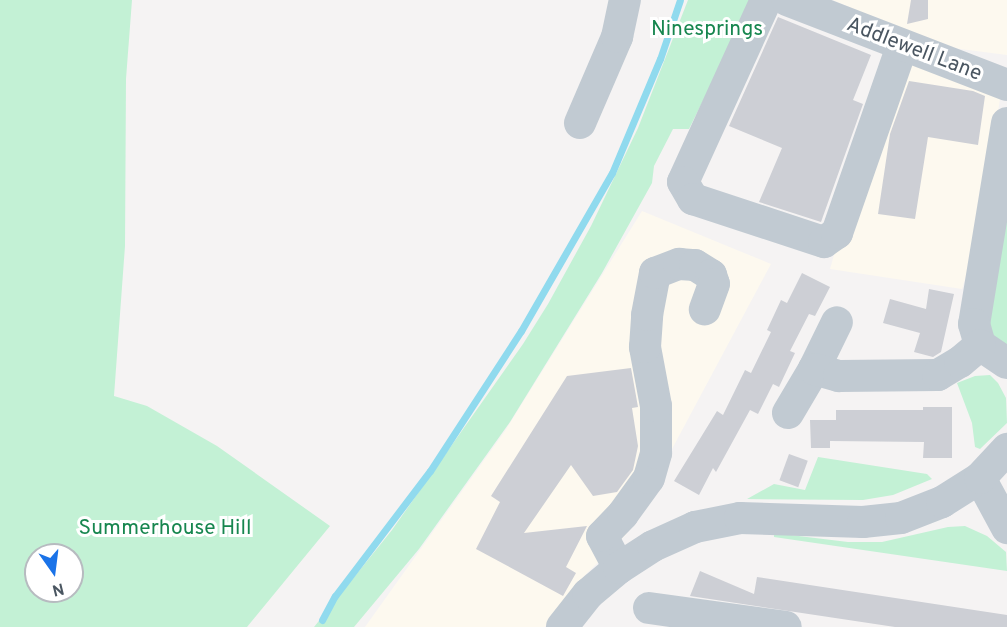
<!DOCTYPE html>
<html>
<head>
<meta charset="utf-8">
<style>
	body { margin:0 }
	#map { position:relative; width:1007px; height:627px; overflow:hidden; background:#f5f3f3; font-family:Overpass,sans-serif }
	div>[style] { position:absolute }
	.commercial>* { inset:0; background:#fdf9ef }
	.green>* { inset:0; background:#c3f1d5 }
	.stream>* { height:7px; margin:-3.5px; padding:0 3.5px; transform-origin:3.5px; border-radius:3.5px; background:#90daee }
	.building>* { inset:0; background:#cdcfd5; transform-origin:0 0 }
	.minor>* { height:32px; margin:-16px; padding:0 16px; transform-origin:16px; border-radius:16px; background:#c1cad2 }
	span { translate:-50% -50%; white-space:nowrap; text-align:center; line-height:1.15; -webkit-text-stroke:6px #fff; paint-order:stroke }
	.park-label { font-size:21px; color:#17864f }
	.street-label { font-size:21px; color:#4a5661 }
	.north { position:absolute; left:24px; top:543px; width:60px; height:60px; box-sizing:border-box; background:#fff; border:2px solid #b7bbc0; border-radius:50%; rotate:166deg; font-size:16px; font-weight:700; line-height:24px; text-align:center; color:#4a5661 }
	.north::after { content:''; display:block; margin:auto; width:21px; height:27px; background:#1a73e8; clip-path:polygon(50% 0,100% 100%,50% 72%,0 100%) }
</style>
</head>
<body>
<div id="map">
	<div class="commercial">
		<i style="clip-path:polygon(833px 0,1007px 0,1007px 55px,906px 42px,888px 24px)"></i>
		<i style="clip-path:polygon(892px 51px,1001px 93px,976px 245px,962px 289px,830px 269px)"></i>
		<i style="clip-path:polygon(642px 211px,771px 264px,626px 535px,585px 575px,545px 627px,365px 627px,505px 431px)"></i>
	</div>
	<div class="green">
		<i style="clip-path:polygon(evenodd,0 0,132px 0,126px 79px,125px 246px,114px 396px,147px 406px,217px 446px,330px 526px,247px 627px,0 627px,0 0,36px 555px,72px 555px,72px 591px,36px 591px,36px 555px)"></i>
		<i style="clip-path:polygon(688px 0,753px 0,689px 129px,673px 129px,654px 166px,652px 183px,602px 273px,510px 422px,419px 549px,354px 627px,314px 627px,392px 530px,523px 344px,548px 304px,591px 226px,638px 128px)"></i>
		<i style="clip-path:polygon(1007px 174px,1007px 350px,990px 332px,986px 313px)"></i>
		<i style="clip-path:polygon(990px 375px,998px 383px,1006px 398px,1007px 423px,980px 449px,975px 447px,972px 423px,957px 383px,975px 376px)"></i>
		<i style="clip-path:polygon(818px 457px,927px 474px,932px 479px,893px 495px,863px 500px,747px 499px,774px 484px,805px 490px)"></i>
		<i style="clip-path:polygon(965px 526px,987px 536px,1006px 552px,1007px 571px,774px 537px,774px 533px,848px 542px,882px 542px,948px 527px)"></i>
	</div>
	<div class="stream">
		<i style="left:322px;top:620px;width:27px;rotate:-62deg"></i>
		<i style="left:335px;top:596px;width:157px;rotate:-52.8deg"></i>
		<i style="left:430px;top:471px;width:167px;rotate:-57deg"></i>
		<i style="left:521px;top:331px;width:182px;rotate:-60.1deg"></i>
		<i style="left:612px;top:173px;width:124px;rotate:-67.2deg"></i>
		<i style="left:660px;top:59px;width:62px;rotate:-71.3deg"></i>
	</div>
	<div class="building">
		<i style="clip-path:polygon(911px 0,928px 0,928px 19px,907px 24px)"></i>
		<i style="clip-path:polygon(778px 17px,871px 55px,853px 100px,863px 104px,821px 222px,759px 202px,782px 148px,729px 126px)"></i>
		<i style="clip-path:polygon(909px 81px,973px 91px,985px 96px,978px 145px,928px 137px,915px 219px,878px 214px,890px 134px)"></i>
		<i style="clip-path:polygon(802px 273px,830px 287px,815px 316px,809px 314px,790px 351px,795px 353px,779px 387px,773px 384px,758px 414px,750px 410px,716px 472px,713px 468px,699px 495px,674px 481px,717px 411px,723px 415px,745px 370px,751px 373px,771px 332px,767px 330px,781px 300px,787px 303px)"></i>
		<i style="clip-path:polygon(929px 289px,954px 294px,941px 352px,933px 357px,914px 352px,920px 333px,883px 323px,890px 299px,926px 309px)"></i>
		<i style="clip-path:polygon(631px 368px,638px 407px,632px 408px,638px 446px,633px 470px,617px 492px,593px 496px,571px 465px,524px 533px,587px 526px,566px 567px,576px 573px,563px 596px,476px 549px,500px 502px,491px 496px,567px 376px)"></i>
		<i style="clip-path:polygon(923px 407px,952px 407px,952px 458px,923px 458px,924px 442px,830px 441px,830px 448px,811px 448px,810px 420px,836px 420px,836px 410px,923px 410px)"></i>
		<i style="left:789px;top:454px;width:20px;height:28px;rotate:20deg"></i>
		<i style="clip-path:polygon(700px 571px,754px 594px,757px 577px,1007px 615px,1007px 627px,895px 627px,690px 596px)"></i>
	</div>
	<div class="minor">
		<i style="left:766px;top:0;width:200px;rotate:114.5deg"></i>
		<i style="left:683px;top:182px;width:20px;rotate:60deg"></i>
		<i style="left:693px;top:199px;width:138px;rotate:18.2deg"></i>
		<i style="left:824px;top:242px;width:16px;rotate:-35deg"></i>
		<i style="left:837px;top:233px;width:198px;rotate:-70.8deg"></i>
		<i style="left:787px;top:0;width:236px;rotate:21.1deg"></i>
		<i style="left:580px;top:123px;width:94px;rotate:-66.7deg"></i>
		<i style="left:617px;top:37px;width:38px;rotate:-78deg"></i>
		<i style="left:1007px;top:123px;width:204px;rotate:99.3deg"></i>
		<i style="left:974px;top:324px;width:22px;rotate:74deg"></i>
		<i style="left:980px;top:345px;width:32px;rotate:34deg"></i>
		<i style="left:814px;top:369px;width:52px;rotate:-63.9deg"></i>
		<i style="left:788px;top:413px;width:51px;rotate:-59.4deg"></i>
		<i style="left:814px;top:369px;width:26px;rotate:16deg"></i>
		<i style="left:839px;top:376px;width:99px;rotate:-0.6deg"></i>
		<i style="left:938px;top:375px;width:26px;rotate:-31deg"></i>
		<i style="left:960px;top:362px;width:26px;rotate:-40deg"></i>
		<i style="left:980px;top:478px;width:57px;rotate:61.6deg"></i>
		<i style="left:619px;top:568px;width:36px;rotate:-118deg"></i>
		<i style="left:602px;top:536px;width:30px;rotate:-46deg"></i>
		<i style="left:623px;top:514px;width:44px;rotate:-54.2deg"></i>
		<i style="left:649px;top:478px;width:26px;rotate:-74deg"></i>
		<i style="left:656px;top:453px;width:47px;rotate:-90deg"></i>
		<i style="left:656px;top:406px;width:60px;rotate:-100.6deg"></i>
		<i style="left:645px;top:347px;width:32px;rotate:-86deg"></i>
		<i style="left:647px;top:315px;width:43px;rotate:-79.2deg"></i>
		<i style="left:655px;top:273px;width:26px;rotate:-21deg"></i>
		<i style="left:679px;top:264px;width:16px;rotate:4deg"></i>
		<i style="left:695px;top:265px;width:19px;rotate:32deg"></i>
		<i style="left:711px;top:275px;width:9px;rotate:72deg"></i>
		<i style="left:714px;top:284px;width:27px;rotate:110deg"></i>
		<i style="left:649px;top:608px;width:138px;rotate:7.9deg"></i>
		<i style="left:562px;top:627px;width:42px;rotate:-51.8deg"></i>
		<i style="left:588px;top:594px;width:40px;rotate:-40deg"></i>
		<i style="left:619px;top:568px;width:40px;rotate:-32.9deg"></i>
		<i style="left:653px;top:546px;width:46px;rotate:-24.3deg"></i>
		<i style="left:695px;top:527px;width:46px;rotate:-11.3deg"></i>
		<i style="left:740px;top:518px;width:123px;rotate:1.9deg"></i>
		<i style="left:863px;top:522px;width:38px;rotate:-6deg"></i>
		<i style="left:901px;top:518px;width:44px;rotate:-21.3deg"></i>
		<i style="left:942px;top:502px;width:45px;rotate:-32.3deg"></i>
		<i style="left:980px;top:478px;width:40px;rotate:-47deg"></i>
	</div>
	<div class="park-label">
		<span style="left:707px;top:30px">Ninesprings</span>
		<span style="left:165px;top:529px">Summerhouse Hill</span>
	</div>
	<div class="street-label">
		<span style="left:914px;top:50px;rotate:21deg">Addlewell Lane</span>
	</div>
	<div class="north">N</div>
</div>
</body>
</html>
